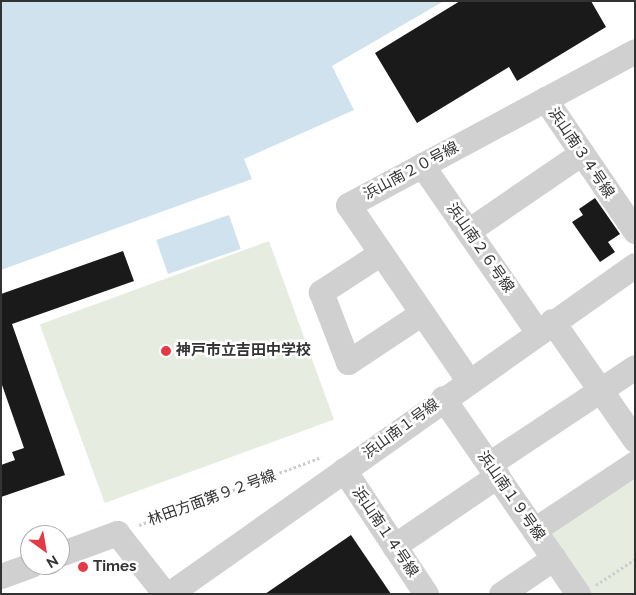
<!DOCTYPE html>
<html>
<head>
<meta charset="utf-8">
<style>
	body { margin:0 }
	#map { position:relative; width:636px; height:595px; overflow:hidden; background:#fff; font-family:Raleway,"Noto Sans JP",sans-serif }
	div>[style] { position:absolute }
	.green>* { inset:0; background:#e6ecdf; transform-origin:0 0 }
	.water>* { inset:0; background:#cfe2ee; transform-origin:0 0 }
	.building>* { inset:0; background:#1a1a1a }
	.path>* { height:3px; margin-top:-1.5px; transform-origin:0; background:repeating-linear-gradient(90deg,#cdcdcd 0 2.5px,transparent 0 5px) }
	.minor>* { height:25px; margin:-12.5px; padding:0 12.5px; transform-origin:12.5px; border-radius:12.5px; background:#d0d0d0 }
	.dots>* { width:14px; height:14px; translate:-50% -50%; box-sizing:border-box; border:2px solid #fff; border-radius:50% }
	span { translate:-50% -50%; white-space:nowrap; text-align:center; line-height:1.15; -webkit-text-stroke:5px #fff; paint-order:stroke }
	.street-label { font-size:15px; color:#333 }
	.poi-label { font-size:15px; color:#333; font-weight:700 }
	.left { translate:0 -50%; text-align:left }
	.frame { position:absolute; inset:0; border:2px solid #333; pointer-events:none }
	.north { position:absolute; left:20px; top:525px; width:50px; height:50px; box-sizing:border-box; background:#fff; border:1px solid #adadad; border-radius:50%; rotate:148deg; font-size:14px; font-weight:700; line-height:20px; text-align:center; color:#333 }
	.north::after { content:''; display:block; margin:auto; width:18px; height:22px; background:#e63946; clip-path:polygon(50% 0,100% 100%,50% 72%,0 100%) }
</style>
</head>
<body>
<div id="map">
	<div class="green">
		<i style="left:269px;top:241px;width:190px;height:244px;rotate:70deg"></i>
		<i style="clip-path:polygon(635px 470px,635px 594px,588px 594px,540px 527px)"></i>
	</div>
	<div class="water">
		<i style="clip-path:polygon(1px 1px,444px 1px,332px 66px,354px 110px,244px 159px,252px 179px,1px 270px)"></i>
		<i style="left:229px;top:215px;width:36px;height:77px;rotate:71deg"></i>
	</div>
	<div class="building">
		<i style="clip-path:polygon(460px 1px,591px 1px,606px 27px,517px 81px,509px 67px,417px 123px,375px 53px)"></i>
		<i style="clip-path:polygon(595px 198px,620px 234px,608px 242px,615px 252px,600px 262px,572px 222px,583px 215px,579px 209px)"></i>
		<i style="clip-path:polygon(123px 251px,134px 281px,12px 324px,65px 475px,1px 497px,1px 465px,15px 460px,12px 452px,24px 448px,1px 382px,1px 294px)"></i>
		<i style="clip-path:polygon(351px 535px,391px 594px,265px 594px)"></i>
	</div>
	<div class="path">
		<i style="left:139px;top:525px;width:195px;rotate:-20.4deg"></i>
		<i style="left:596px;top:585px;width:47px;rotate:-33.7deg"></i>
	</div>
	<div class="minor">
		<i style="left:545px;top:99px;width:160px;rotate:55.7deg"></i>
		<i style="left:422px;top:165px;width:202px;rotate:55.3deg"></i>
		<i style="left:468px;top:231px;width:138px;rotate:-34.4deg"></i>
		<i style="left:381px;top:253px;width:72px;rotate:147deg"></i>
		<i style="left:321px;top:292px;width:75px;rotate:68.9deg"></i>
		<i style="left:348px;top:362px;width:89px;rotate:-33.5deg"></i>
		<i style="left:552px;top:321px;width:145px;rotate:55.1deg"></i>
		<i style="left:468px;top:380px;width:212px;rotate:-124.4deg"></i>
		<i style="left:348px;top:205px;width:326px;rotate:-28.2deg"></i>
		<i style="left:443px;top:398px;width:238px;rotate:55.4deg"></i>
		<i style="left:489px;top:464px;width:175px;rotate:-33.6deg"></i>
		<i style="left:344px;top:470px;width:149px;rotate:56.5deg"></i>
		<i style="left:534px;top:530px;width:121px;rotate:-33.6deg"></i>
		<i style="left:394px;top:546px;width:125px;rotate:-34.2deg"></i>
		<i style="left:60px;top:554px;width:61px;rotate:-20.2deg"></i>
		<i style="left:117px;top:533px;width:78px;rotate:51.8deg"></i>
		<i style="left:1px;top:576px;width:32px;rotate:-20deg"></i>
		<i style="left:169px;top:594px;width:570px;rotate:-35.22deg"></i>
		<i style="left:501px;top:594px;width:64px;rotate:-34.2deg"></i>
	</div>
	<div class="dots">
		<i style="left:166px;top:351px;background:#e63946"></i>
		<i style="left:83px;top:567px;background:#e63946"></i>
	</div>
	<div class="street-label">
		<span style="left:581px;top:153px;rotate:56deg">浜山南３４号線</span>
		<span style="left:411px;top:171px;rotate:-28deg">浜山南２０号線</span>
		<span style="left:480px;top:248px;rotate:55deg">浜山南２６号線</span>
		<span style="left:401px;top:429px;rotate:-36deg">浜山南１号線</span>
		<span style="left:511px;top:496px;rotate:55deg">浜山南１９号線</span>
		<span style="left:212px;top:498px;rotate:-20deg">林田方面第９２号線</span>
		<span style="left:385px;top:532px;rotate:56deg">浜山南１４号線</span>
	</div>
	<div class="poi-label">
		<span class="left" style="left:176px;top:351px">神戸市立吉田中学校</span>
		<span class="left" style="left:93px;top:567px">Times</span>
	</div>
	<div class="frame"></div>
	<div class="north">N</div>
</div>
</body>
</html>
